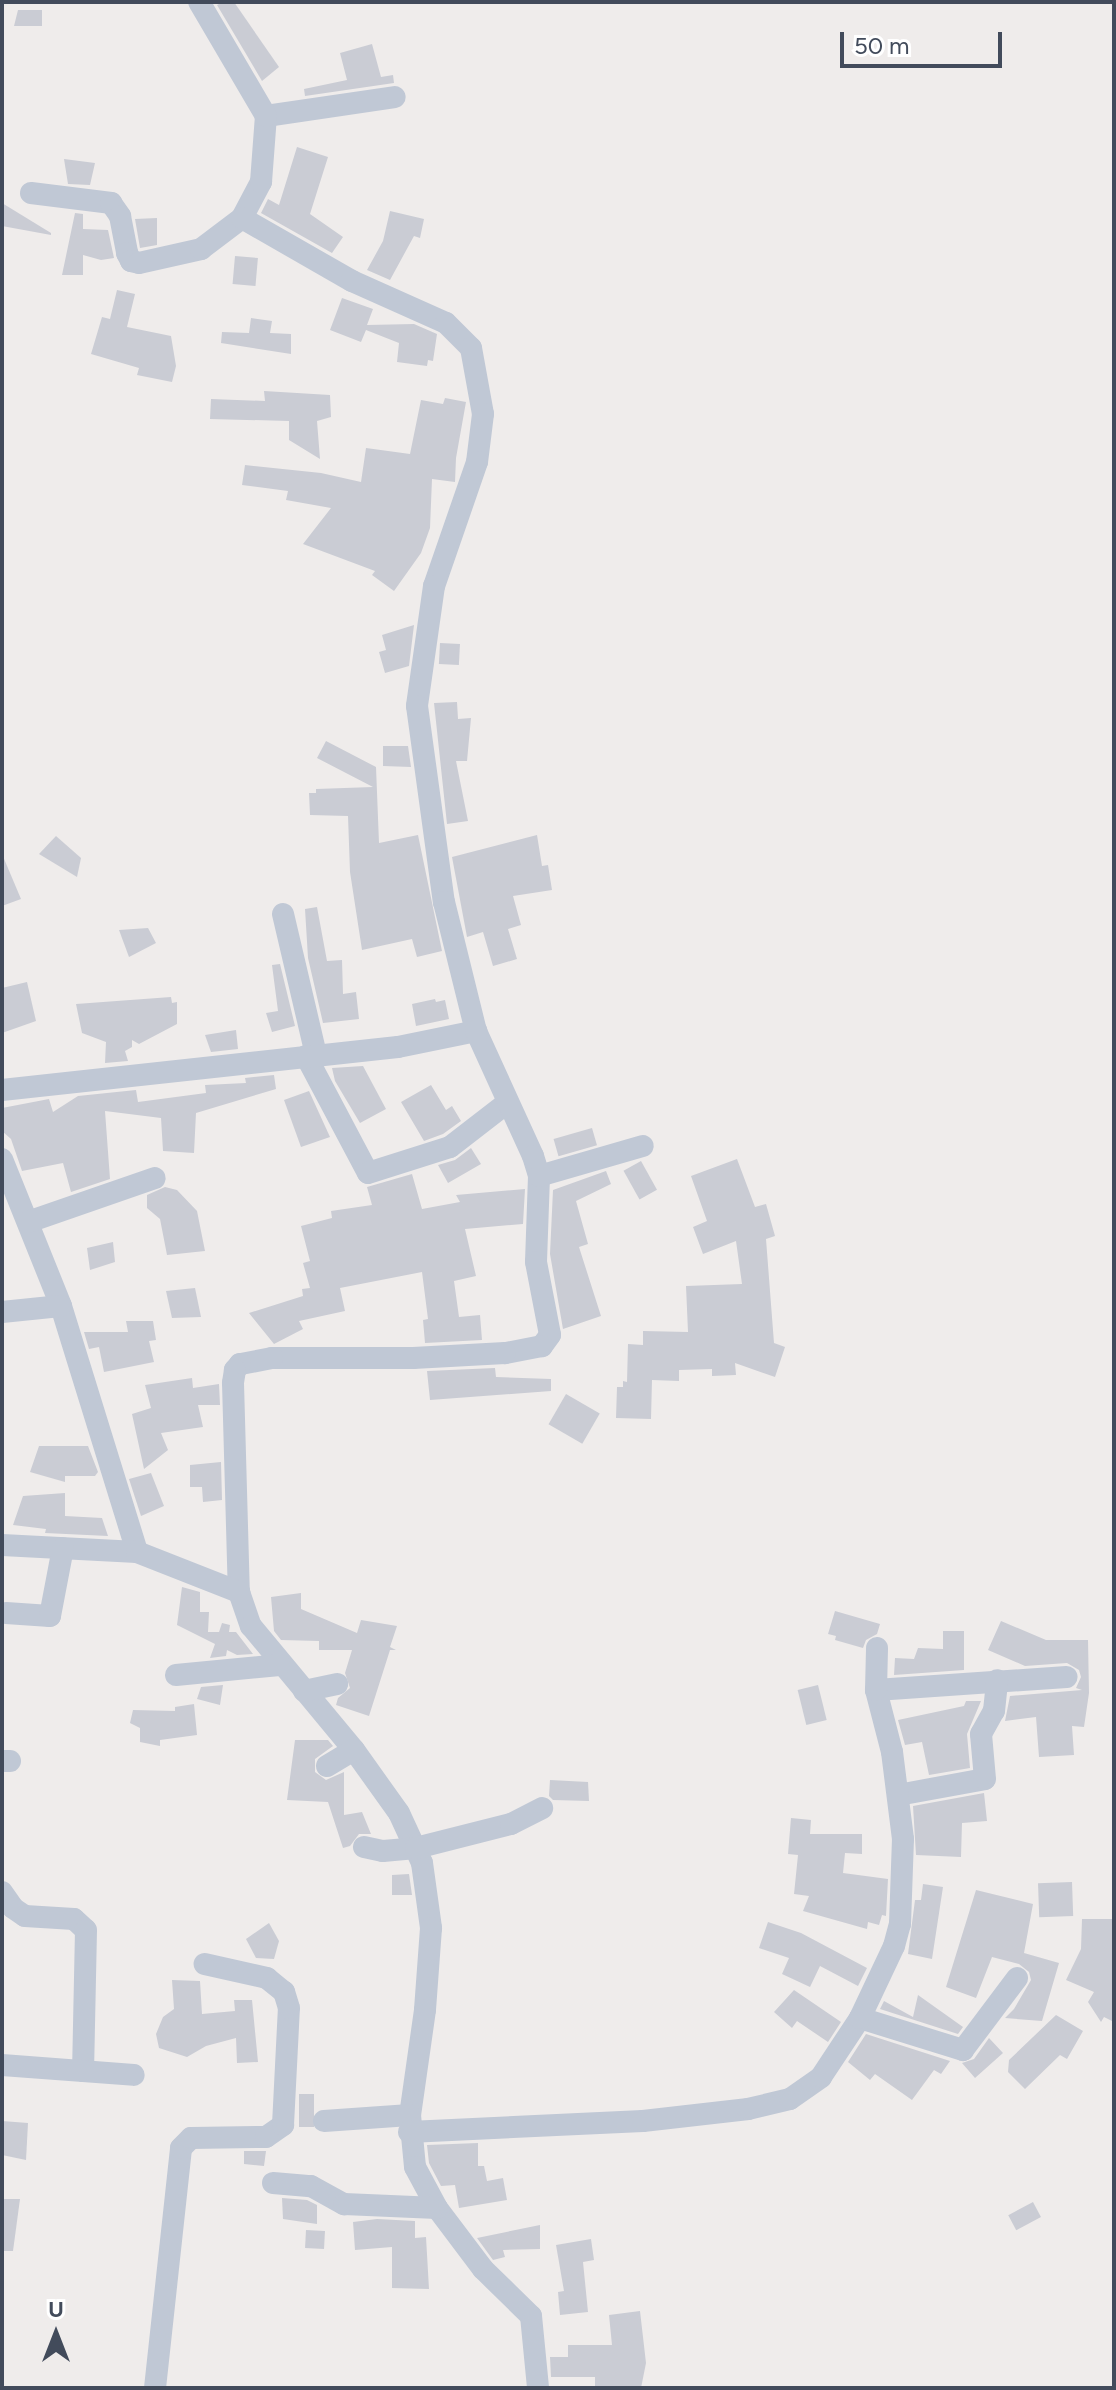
<!DOCTYPE html>
<html>
<head>
<meta charset="utf-8">
<style>
	body { margin:0 }
	#map { position:relative; width:1116px; height:2390px; overflow:hidden; background:#efeceb; font-family:Figtree,sans-serif }
	div>[style] { position:absolute }
	.building>* { inset:0; background:#caccd4; transform-origin:0 0 }
	.minor>* { height:22px; margin:-11px; padding:0 11px; transform-origin:11px; border-radius:11px; background:#c0c8d5 }
	span { translate:-50% -50%; white-space:nowrap; text-align:center; line-height:1.15; -webkit-text-stroke:6px #fff; paint-order:stroke }
	.frame { position:absolute; inset:0; border:4px solid #424b5b; pointer-events:none }
	.north { position:absolute; left:16px; top:2294px; width:80px; height:80px; -webkit-text-stroke:6px #fff; paint-order:stroke; rotate:0deg; font-size:22px; font-weight:700; line-height:32px; text-align:center; color:#424b5b }
	.north::after { content:''; display:block; margin:auto; width:28px; height:36px; background:#424b5b; clip-path:polygon(50% 0,100% 100%,50% 72%,0 100%) }
	.scale { position:absolute; left:840px; top:32px; width:162px; height:36px; box-sizing:border-box; border:4px solid #424b5b; border-top:0; padding-left:10px; font-size:24px; line-height:28px; white-space:nowrap; color:#424b5b; -webkit-text-stroke:6px #fff; paint-order:stroke }
</style>
</head>
<body>
<div id="map">
	<div class="building">
		<i style="clip-path:polygon(223px 2px,234px 2px,279px 67px,262px 81px,217px 5px)"></i>
		<i style="clip-path:polygon(18px 10px,42px 10px,42px 26px,14px 26px)"></i>
		<i style="clip-path:polygon(372px 44px,381px 77px,393px 75px,394px 83px,305px 96px,304px 89px,347px 80px,340px 53px)"></i>
		<i style="clip-path:polygon(297px 147px,328px 157px,310px 214px,343px 237px,332px 253px,261px 213px,268px 199px,279px 205px)"></i>
		<i style="clip-path:polygon(64px 159px,95px 163px,90px 185px,68px 184px)"></i>
		<i style="clip-path:polygon(2px 203px,51px 233px,51px 235px,2px 226px)"></i>
		<i style="clip-path:polygon(390px 211px,424px 219px,420px 238px,414px 236px,390px 280px,367px 270px,383px 241px)"></i>
		<i style="clip-path:polygon(75px 213px,83px 214px,83px 229px,108px 230px,114px 258px,101px 260px,83px 255px,83px 275px,62px 275px)"></i>
		<i style="clip-path:polygon(157px 218px,157px 245px,140px 248px,135px 219px)"></i>
		<i style="left:235px;top:256px;width:23px;height:28px;rotate:5deg"></i>
		<i style="clip-path:polygon(117px 290px,135px 294px,127px 327px,171px 336px,176px 366px,172px 382px,137px 375px,139px 368px,91px 354px,102px 317px,110px 319px)"></i>
		<i style="clip-path:polygon(342px 298px,373px 309px,367px 325px,414px 324px,437px 334px,433px 361px,428px 360px,427px 366px,397px 362px,399px 343px,366px 330px,361px 342px,330px 330px)"></i>
		<i style="clip-path:polygon(251px 318px,272px 321px,270px 333px,291px 334px,291px 354px,221px 343px,222px 332px,249px 333px)"></i>
		<i style="clip-path:polygon(264px 391px,330px 395px,331px 417px,317px 421px,320px 459px,289px 440px,289px 421px,210px 419px,211px 399px,265px 401px)"></i>
		<i style="clip-path:polygon(445px 398px,466px 402px,456px 458px,455px 482px,432px 479px,430px 528px,421px 553px,394px 591px,372px 575px,375px 571px,303px 544px,331px 508px,286px 500px,288px 491px,242px 485px,245px 465px,321px 473px,361px 482px,366px 448px,410px 454px,421px 400px,443px 404px)"></i>
		<i style="clip-path:polygon(414px 625px,409px 666px,385px 673px,379px 652px,386px 650px,382px 635px)"></i>
		<i style="left:440px;top:643px;width:20px;height:21px;rotate:3deg"></i>
		<i style="clip-path:polygon(457px 702px,458px 719px,471px 718px,467px 761px,456px 761px,468px 821px,447px 824px,434px 703px)"></i>
		<i style="clip-path:polygon(326px 741px,376px 767px,379px 843px,418px 835px,442px 951px,417px 957px,412px 939px,362px 950px,350px 872px,348px 816px,310px 815px,309px 793px,316px 793px,316px 789px,373px 787px,317px 758px)"></i>
		<i style="clip-path:polygon(383px 746px,408px 746px,411px 767px,383px 766px)"></i>
		<i style="clip-path:polygon(537px 835px,542px 866px,548px 865px,552px 890px,513px 896px,521px 925px,508px 929px,517px 959px,493px 966px,483px 932px,467px 937px,452px 857px)"></i>
		<i style="clip-path:polygon(56px 836px,81px 858px,77px 877px,39px 854px)"></i>
		<i style="clip-path:polygon(2px 854px,21px 899px,2px 906px)"></i>
		<i style="clip-path:polygon(317px 907px,327px 961px,342px 960px,343px 994px,356px 992px,359px 1019px,323px 1023px,308px 958px,305px 909px)"></i>
		<i style="clip-path:polygon(148px 928px,156px 943px,129px 957px,119px 930px)"></i>
		<i style="clip-path:polygon(280px 964px,295px 1026px,272px 1032px,266px 1013px,278px 1011px,272px 965px)"></i>
		<i style="clip-path:polygon(27px 982px,36px 1021px,2px 1033px,2px 988px)"></i>
		<i style="clip-path:polygon(171px 997px,172px 1003px,177px 1002px,177px 1024px,139px 1044px,132px 1040px,132px 1047px,125px 1051px,128px 1061px,105px 1063px,106px 1042px,82px 1033px,76px 1004px)"></i>
		<i style="clip-path:polygon(435px 999px,436px 1002px,445px 1000px,449px 1019px,416px 1026px,412px 1004px)"></i>
		<i style="clip-path:polygon(236px 1030px,238px 1049px,211px 1052px,205px 1035px)"></i>
		<i style="clip-path:polygon(363px 1066px,386px 1109px,360px 1123px,335px 1081px,332px 1068px)"></i>
		<i style="clip-path:polygon(274px 1075px,276px 1089px,196px 1113px,194px 1153px,163px 1151px,161px 1118px,105px 1111px,110px 1179px,71px 1192px,63px 1163px,22px 1171px,11px 1139px,2px 1131px,2px 1108px,49px 1099px,53px 1112px,78px 1096px,136px 1090px,138px 1102px,206px 1093px,205px 1085px,246px 1083px,245px 1078px)"></i>
		<i style="clip-path:polygon(431px 1085px,446px 1110px,452px 1106px,461px 1121px,443px 1134px,424px 1141px,401px 1102px)"></i>
		<i style="clip-path:polygon(309px 1091px,330px 1137px,301px 1147px,284px 1100px)"></i>
		<i style="left:592px;top:1128px;width:18px;height:40px;rotate:74deg"></i>
		<i style="clip-path:polygon(471px 1148px,481px 1164px,448px 1183px,438px 1165px,455px 1160px)"></i>
		<i style="clip-path:polygon(737px 1159px,755px 1207px,766px 1204px,775px 1236px,766px 1239px,774px 1343px,785px 1347px,775px 1377px,735px 1363px,736px 1375px,712px 1376px,712px 1369px,679px 1370px,679px 1381px,652px 1380px,651px 1419px,616px 1418px,617px 1387px,623px 1387px,623px 1381px,627px 1382px,628px 1344px,643px 1345px,643px 1331px,688px 1332px,686px 1286px,742px 1284px,736px 1241px,703px 1254px,693px 1227px,707px 1221px,691px 1176px)"></i>
		<i style="left:641px;top:1161px;width:33px;height:20px;rotate:61deg"></i>
		<i style="clip-path:polygon(606px 1171px,611px 1184px,576px 1201px,588px 1244px,579px 1247px,601px 1316px,563px 1329px,550px 1254px,553px 1190px)"></i>
		<i style="clip-path:polygon(412px 1174px,422px 1209px,460px 1202px,456px 1195px,525px 1189px,523px 1224px,465px 1229px,476px 1276px,454px 1281px,459px 1317px,480px 1315px,482px 1340px,425px 1343px,423px 1320px,428px 1319px,422px 1272px,340px 1288px,345px 1311px,299px 1321px,303px 1329px,274px 1344px,249px 1313px,303px 1296px,302px 1289px,310px 1288px,303px 1263px,310px 1261px,301px 1226px,332px 1218px,331px 1211px,372px 1205px,367px 1187px)"></i>
		<i style="clip-path:polygon(165px 1187px,177px 1190px,197px 1211px,205px 1251px,167px 1255px,160px 1219px,147px 1208px,147px 1195px)"></i>
		<i style="clip-path:polygon(113px 1242px,115px 1262px,90px 1270px,87px 1248px)"></i>
		<i style="clip-path:polygon(195px 1288px,201px 1317px,172px 1318px,166px 1291px)"></i>
		<i style="clip-path:polygon(126px 1321px,153px 1321px,156px 1340px,149px 1341px,154px 1362px,104px 1372px,99px 1347px,89px 1349px,84px 1332px,128px 1332px)"></i>
		<i style="clip-path:polygon(495px 1368px,496px 1377px,551px 1379px,551px 1391px,430px 1400px,427px 1371px)"></i>
		<i style="clip-path:polygon(192px 1378px,193px 1388px,219px 1384px,220px 1405px,198px 1405px,203px 1427px,161px 1433px,168px 1450px,144px 1469px,132px 1414px,151px 1408px,145px 1385px)"></i>
		<i style="left:566px;top:1394px;width:39px;height:35px;rotate:30deg"></i>
		<i style="clip-path:polygon(39px 1446px,88px 1446px,98px 1472px,95px 1476px,65px 1476px,65px 1482px,30px 1472px)"></i>
		<i style="clip-path:polygon(221px 1462px,222px 1500px,203px 1502px,202px 1487px,190px 1487px,190px 1465px)"></i>
		<i style="clip-path:polygon(151px 1473px,164px 1506px,141px 1516px,129px 1479px)"></i>
		<i style="clip-path:polygon(65px 1493px,65px 1516px,102px 1518px,108px 1536px,45px 1533px,46px 1529px,13px 1525px,23px 1496px)"></i>
		<i style="clip-path:polygon(182px 1587px,200px 1592px,200px 1612px,209px 1612px,208px 1632px,219px 1632px,222px 1623px,230px 1625px,229px 1632px,236px 1632px,253px 1654px,237px 1655px,227px 1650px,226px 1656px,210px 1658px,215px 1644px,177px 1625px)"></i>
		<i style="clip-path:polygon(301px 1593px,301px 1609px,357px 1633px,361px 1620px,397px 1626px,390px 1647px,396px 1650px,390px 1650px,369px 1716px,336px 1705px,338px 1698px,350px 1688px,345px 1673px,352px 1650px,319px 1650px,319px 1641px,281px 1640px,274px 1631px,271px 1597px)"></i>
		<i style="clip-path:polygon(835px 1611px,880px 1624px,877px 1634px,866px 1640px,863px 1648px,835px 1640px,836px 1636px,828px 1634px)"></i>
		<i style="clip-path:polygon(1001px 1621px,1046px 1640px,1088px 1640px,1089px 1693px,1084px 1727px,1072px 1726px,1074px 1755px,1039px 1757px,1036px 1717px,1005px 1721px,1010px 1696px,1082px 1690px,1076px 1688px,1081px 1677px,1079px 1670px,1067px 1663px,1025px 1666px,988px 1650px)"></i>
		<i style="clip-path:polygon(943px 1631px,964px 1631px,964px 1670px,894px 1675px,895px 1658px,914px 1659px,918px 1648px,943px 1649px)"></i>
		<i style="clip-path:polygon(223px 1685px,220px 1705px,197px 1699px,201px 1687px)"></i>
		<i style="left:818px;top:1685px;width:36px;height:21px;rotate:76deg"></i>
		<i style="clip-path:polygon(966px 1701px,981px 1701px,967px 1734px,970px 1768px,929px 1775px,922px 1742px,905px 1745px,898px 1720px,964px 1706px)"></i>
		<i style="clip-path:polygon(194px 1704px,197px 1735px,160px 1740px,160px 1746px,140px 1742px,140px 1728px,130px 1723px,133px 1710px,175px 1711px,175px 1707px)"></i>
		<i style="clip-path:polygon(295px 1740px,328px 1740px,333px 1746px,315px 1759px,315px 1772px,326px 1780px,344px 1772px,344px 1815px,362px 1812px,371px 1834px,359px 1834px,350px 1846px,343px 1848px,328px 1802px,287px 1800px)"></i>
		<i style="clip-path:polygon(550px 1780px,588px 1782px,589px 1801px,553px 1800px,549px 1796px)"></i>
		<i style="clip-path:polygon(984px 1793px,987px 1821px,962px 1823px,961px 1857px,916px 1855px,913px 1806px)"></i>
		<i style="clip-path:polygon(791px 1818px,811px 1820px,810px 1834px,862px 1834px,862px 1854px,845px 1853px,843px 1873px,888px 1879px,886px 1916px,882px 1915px,879px 1925px,868px 1922px,867px 1929px,803px 1911px,809px 1896px,794px 1894px,798px 1855px,788px 1854px)"></i>
		<i style="clip-path:polygon(409px 1874px,412px 1895px,392px 1895px,392px 1875px)"></i>
		<i style="left:1072px;top:1882px;width:34px;height:34px;rotate:88deg"></i>
		<i style="clip-path:polygon(923px 1884px,943px 1887px,932px 1959px,908px 1954px,915px 1900px,921px 1900px)"></i>
		<i style="clip-path:polygon(976px 1890px,1033px 1904px,1024px 1953px,1059px 1963px,1042px 2021px,1005px 2018px,1014px 2009px,1031px 1980px,1029px 1972px,1019px 1964px,992px 1957px,976px 1998px,946px 1987px)"></i>
		<i style="clip-path:polygon(1082px 1919px,1112px 1919px,1114px 2022px,1104px 2017px,1101px 2022px,1088px 2002px,1094px 1992px,1066px 1980px,1081px 1949px)"></i>
		<i style="clip-path:polygon(768px 1922px,801px 1933px,867px 1968px,858px 1986px,820px 1966px,810px 1987px,782px 1974px,789px 1958px,759px 1948px)"></i>
		<i style="clip-path:polygon(269px 1923px,279px 1941px,274px 1959px,256px 1958px,246px 1939px)"></i>
		<i style="clip-path:polygon(172px 1980px,200px 1981px,202px 2014px,235px 2011px,234px 2000px,252px 2000px,258px 2062px,237px 2063px,236px 2038px,206px 2046px,187px 2057px,159px 2048px,156px 2034px,163px 2017px,174px 2009px)"></i>
		<i style="clip-path:polygon(794px 1990px,841px 2022px,828px 2042px,797px 2021px,792px 2028px,774px 2012px)"></i>
		<i style="clip-path:polygon(918px 1995px,963px 2027px,958px 2034px,880px 2009px,884px 2001px,913px 2017px)"></i>
		<i style="clip-path:polygon(1056px 2015px,1083px 2031px,1067px 2059px,1060px 2055px,1025px 2089px,1008px 2072px,1009px 2060px)"></i>
		<i style="clip-path:polygon(866px 2034px,950px 2061px,941px 2074px,934px 2070px,912px 2100px,875px 2074px,870px 2080px,848px 2062px)"></i>
		<i style="clip-path:polygon(989px 2038px,1003px 2053px,975px 2078px,962px 2063px,974px 2059px)"></i>
		<i style="left:299px;top:2094px;width:15px;height:33px"></i>
		<i style="clip-path:polygon(2px 2121px,28px 2123px,26px 2160px,2px 2155px)"></i>
		<i style="clip-path:polygon(478px 2143px,478px 2166px,484px 2166px,487px 2181px,503px 2178px,507px 2200px,459px 2208px,455px 2185px,441px 2186px,429px 2163px,427px 2145px)"></i>
		<i style="clip-path:polygon(244px 2151px,266px 2151px,264px 2166px,244px 2164px)"></i>
		<i style="clip-path:polygon(282px 2198px,307px 2200px,317px 2205px,317px 2224px,283px 2219px)"></i>
		<i style="clip-path:polygon(2px 2199px,20px 2199px,13px 2251px,2px 2251px)"></i>
		<i style="left:1033px;top:2202px;width:17px;height:28px;rotate:62deg"></i>
		<i style="clip-path:polygon(377px 2219px,415px 2221px,415px 2238px,426px 2237px,429px 2289px,392px 2288px,392px 2247px,355px 2250px,353px 2222px)"></i>
		<i style="clip-path:polygon(540px 2225px,540px 2249px,503px 2250px,505px 2257px,493px 2260px,477px 2238px)"></i>
		<i style="left:306px;top:2230px;width:19px;height:18px;rotate:3deg"></i>
		<i style="clip-path:polygon(591px 2239px,594px 2260px,583px 2262px,588px 2312px,560px 2315px,558px 2292px,564px 2291px,556px 2245px)"></i>
		<i style="clip-path:polygon(640px 2311px,646px 2363px,641px 2388px,595px 2388px,595px 2377px,551px 2377px,550px 2357px,568px 2357px,568px 2345px,612px 2345px,609px 2315px)"></i>
	</div>
	<div class="minor">
		<i style="left:266px;top:116px;width:130px;rotate:-8.4deg"></i>
		<i style="left:31px;top:193px;width:81px;rotate:7.1deg"></i>
		<i style="left:111px;top:203px;width:16px;rotate:55deg"></i>
		<i style="left:120px;top:216px;width:38px;rotate:79deg"></i>
		<i style="left:127px;top:253px;width:9px;rotate:63deg"></i>
		<i style="left:131px;top:261px;width:8px;rotate:14deg"></i>
		<i style="left:139px;top:263px;width:64px;rotate:-12.7deg"></i>
		<i style="left:201px;top:249px;width:51px;rotate:-37.1deg"></i>
		<i style="left:242px;top:218px;width:41px;rotate:-62.2deg"></i>
		<i style="left:261px;top:182px;width:66px;rotate:-85.7deg"></i>
		<i style="left:266px;top:116px;width:132px;rotate:-120.4deg"></i>
		<i style="left:242px;top:218px;width:127px;rotate:29.8deg"></i>
		<i style="left:352px;top:281px;width:103px;rotate:24.1deg"></i>
		<i style="left:446px;top:323px;width:35px;rotate:45deg"></i>
		<i style="left:471px;top:348px;width:67px;rotate:79.7deg"></i>
		<i style="left:483px;top:414px;width:48px;rotate:97.1deg"></i>
		<i style="left:477px;top:462px;width:131px;rotate:109.1deg"></i>
		<i style="left:434px;top:586px;width:121px;rotate:98.1deg"></i>
		<i style="left:417px;top:706px;width:198px;rotate:82.2deg"></i>
		<i style="left:444px;top:902px;width:133px;rotate:76.1deg"></i>
		<i style="left:283px;top:914px;width:145px;rotate:76.8deg"></i>
		<i style="left:306px;top:1056px;width:132px;rotate:62.1deg"></i>
		<i style="left:368px;top:1173px;width:86px;rotate:-17.6deg"></i>
		<i style="left:450px;top:1147px;width:72px;rotate:-37.7deg"></i>
		<i style="left:2px;top:1090px;width:398px;rotate:-6.2deg"></i>
		<i style="left:398px;top:1047px;width:80px;rotate:-11.6deg"></i>
		<i style="left:476px;top:1031px;width:137px;rotate:65.5deg"></i>
		<i style="left:533px;top:1156px;width:21px;rotate:73deg"></i>
		<i style="left:539px;top:1176px;width:86px;rotate:92deg"></i>
		<i style="left:536px;top:1262px;width:74px;rotate:79.1deg"></i>
		<i style="left:550px;top:1335px;width:14px;rotate:126deg"></i>
		<i style="left:542px;top:1346px;width:38px;rotate:169deg"></i>
		<i style="left:505px;top:1353px;width:92px;rotate:176.9deg"></i>
		<i style="left:413px;top:1358px;width:141px;rotate:180deg"></i>
		<i style="left:272px;top:1358px;width:33px;rotate:169deg"></i>
		<i style="left:240px;top:1364px;width:8px;rotate:130deg"></i>
		<i style="left:235px;top:1370px;width:13px;rotate:99deg"></i>
		<i style="left:233px;top:1383px;width:209px;rotate:88.4deg"></i>
		<i style="left:239px;top:1592px;width:36px;rotate:71deg"></i>
		<i style="left:251px;top:1626px;width:161px;rotate:50.3deg"></i>
		<i style="left:354px;top:1750px;width:77px;rotate:54.5deg"></i>
		<i style="left:399px;top:1813px;width:55px;rotate:65.3deg"></i>
		<i style="left:422px;top:1863px;width:66px;rotate:82.1deg"></i>
		<i style="left:431px;top:1928px;width:82px;rotate:94.2deg"></i>
		<i style="left:425px;top:2010px;width:106px;rotate:98.1deg"></i>
		<i style="left:410px;top:2115px;width:52px;rotate:84.5deg"></i>
		<i style="left:415px;top:2167px;width:47px;rotate:61.8deg"></i>
		<i style="left:437px;top:2208px;width:76px;rotate:53deg"></i>
		<i style="left:483px;top:2269px;width:67px;rotate:44.4deg"></i>
		<i style="left:531px;top:2316px;width:72px;rotate:84.4deg"></i>
		<i style="left:2px;top:1159px;width:158px;rotate:68.1deg"></i>
		<i style="left:61px;top:1306px;width:257px;rotate:72.8deg"></i>
		<i style="left:137px;top:1552px;width:135px;rotate:-177deg"></i>
		<i style="left:539px;top:1176px;width:108px;rotate:-16.1deg"></i>
		<i style="left:28px;top:1222px;width:134px;rotate:-19.1deg"></i>
		<i style="left:2px;top:1312px;width:59px;rotate:-5.8deg"></i>
		<i style="left:137px;top:1552px;width:110px;rotate:21.4deg"></i>
		<i style="left:6px;top:1613px;width:44px;rotate:3.9deg"></i>
		<i style="left:50px;top:1616px;width:69px;rotate:-79.2deg"></i>
		<i style="left:176px;top:1675px;width:104px;rotate:-5.5deg"></i>
		<i style="left:876px;top:1690px;width:191px;rotate:-3.9deg"></i>
		<i style="left:304px;top:1691px;width:34px;rotate:-12deg"></i>
		<i style="left:2px;top:1761px;width:8px"></i>
		<i style="left:327px;top:1766px;width:31px;rotate:-31deg"></i>
		<i style="left:898px;top:1795px;width:88px;rotate:-10.4deg"></i>
		<i style="left:985px;top:1779px;width:45px;rotate:-95.1deg"></i>
		<i style="left:981px;top:1734px;width:26px;rotate:-61deg"></i>
		<i style="left:994px;top:1711px;width:31px;rotate:-84deg"></i>
		<i style="left:364px;top:1847px;width:19px;rotate:12deg"></i>
		<i style="left:383px;top:1851px;width:33px;rotate:-5deg"></i>
		<i style="left:416px;top:1848px;width:98px;rotate:-14.2deg"></i>
		<i style="left:511px;top:1824px;width:35px;rotate:-27deg"></i>
		<i style="left:2px;top:1892px;width:19px;rotate:55deg"></i>
		<i style="left:13px;top:1908px;width:14px;rotate:34deg"></i>
		<i style="left:25px;top:1916px;width:49px;rotate:3.5deg"></i>
		<i style="left:74px;top:1919px;width:16px;rotate:43deg"></i>
		<i style="left:86px;top:1930px;width:141px;rotate:91.2deg"></i>
		<i style="left:860px;top:2018px;width:108px;rotate:17.3deg"></i>
		<i style="left:963px;top:2050px;width:90px;rotate:-53.1deg"></i>
		<i style="left:2px;top:2065px;width:132px;rotate:4.3deg"></i>
		<i style="left:324px;top:2121px;width:86px;rotate:-4deg"></i>
		<i style="left:409px;top:2132px;width:234px;rotate:-2.7deg"></i>
		<i style="left:643px;top:2121px;width:106px;rotate:-6.5deg"></i>
		<i style="left:748px;top:2109px;width:43px;rotate:-13.4deg"></i>
		<i style="left:790px;top:2099px;width:38px;rotate:-35deg"></i>
		<i style="left:821px;top:2077px;width:71px;rotate:-56.5deg"></i>
		<i style="left:860px;top:2018px;width:80px;rotate:-64.7deg"></i>
		<i style="left:894px;top:1946px;width:23px;rotate:-75deg"></i>
		<i style="left:900px;top:1924px;width:85px;rotate:-88deg"></i>
		<i style="left:903px;top:1839px;width:88px;rotate:-97.2deg"></i>
		<i style="left:892px;top:1752px;width:64px;rotate:-104.5deg"></i>
		<i style="left:876px;top:1690px;width:42px;rotate:-88.6deg"></i>
		<i style="left:273px;top:2183px;width:38px;rotate:5deg"></i>
		<i style="left:311px;top:2186px;width:38px;rotate:29deg"></i>
		<i style="left:344px;top:2204px;width:93px;rotate:2.5deg"></i>
		<i style="left:155px;top:2388px;width:241px;rotate:-83.8deg"></i>
		<i style="left:181px;top:2148px;width:14px;rotate:-45deg"></i>
		<i style="left:191px;top:2138px;width:75px;rotate:-0.8deg"></i>
		<i style="left:266px;top:2137px;width:21px;rotate:-35deg"></i>
		<i style="left:283px;top:2125px;width:117px;rotate:-87.1deg"></i>
		<i style="left:289px;top:2008px;width:17px;rotate:-107deg"></i>
		<i style="left:284px;top:1992px;width:22px;rotate:-141deg"></i>
		<i style="left:267px;top:1978px;width:64px;rotate:-167.3deg"></i>
	</div>
	<div class="frame"></div>
	<div class="north">U</div>
	<div class="scale">50 m</div>
</div>
</body>
</html>
